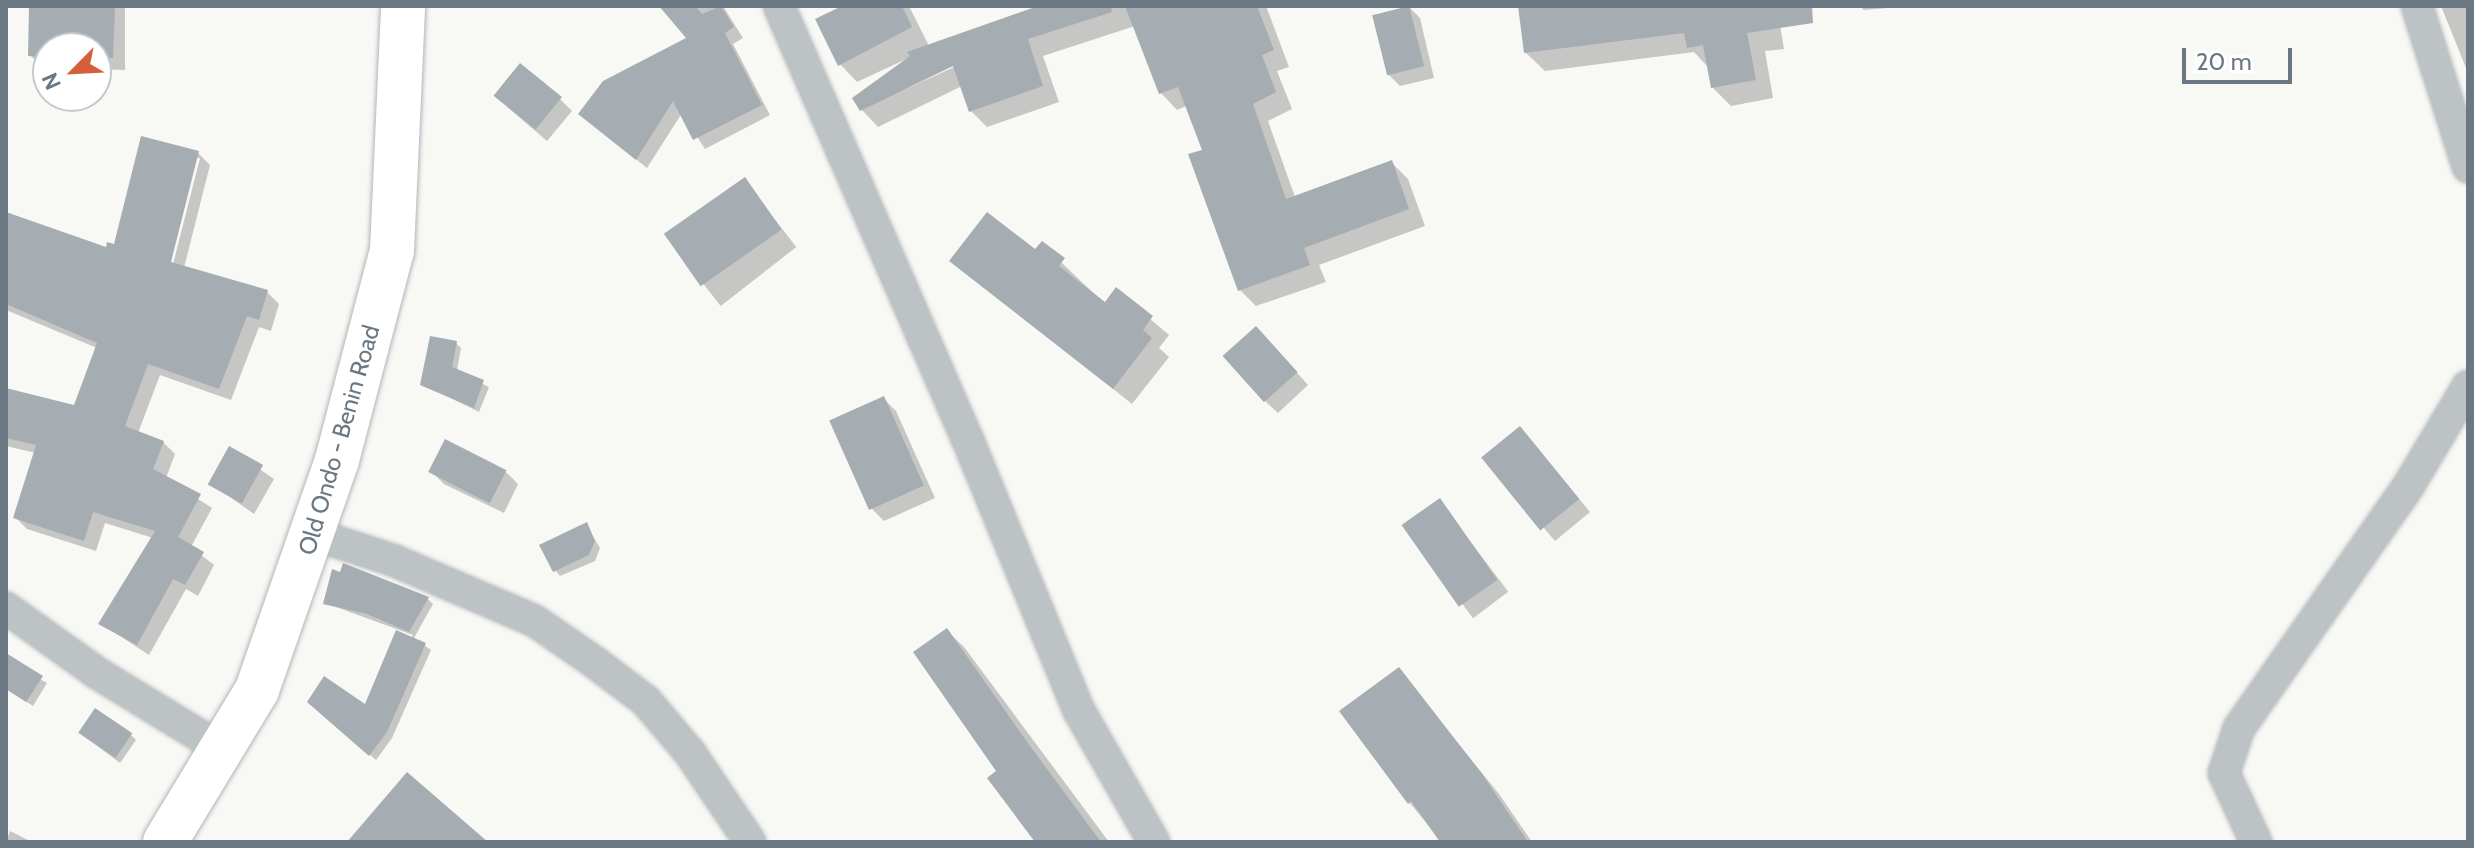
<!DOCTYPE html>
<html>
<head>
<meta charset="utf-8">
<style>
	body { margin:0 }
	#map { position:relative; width:2474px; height:848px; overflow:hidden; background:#f8f8f5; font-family:Cabin,sans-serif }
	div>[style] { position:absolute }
	.shadow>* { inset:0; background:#0003; transform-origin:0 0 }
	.building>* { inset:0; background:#a5adb2; transform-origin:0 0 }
	.roads { filter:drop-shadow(0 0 2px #b1b6b9) drop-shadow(0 0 2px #b1b6b9) }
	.minor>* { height:30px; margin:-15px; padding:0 15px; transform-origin:15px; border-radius:15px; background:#bdc2c5 }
	.primary>* { height:44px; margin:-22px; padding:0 22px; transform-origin:22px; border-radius:22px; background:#fff }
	span { translate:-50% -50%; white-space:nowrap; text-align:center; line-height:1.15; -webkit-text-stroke:8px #fff; paint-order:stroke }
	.street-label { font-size:24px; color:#6a7883 }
	.frame { position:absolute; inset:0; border:8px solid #6a7883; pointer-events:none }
	.north { position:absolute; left:32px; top:32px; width:80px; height:80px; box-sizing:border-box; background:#fff; border:2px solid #c3c9cd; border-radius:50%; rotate:246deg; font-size:22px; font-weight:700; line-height:32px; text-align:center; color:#6a7883 }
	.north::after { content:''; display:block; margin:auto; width:28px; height:36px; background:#d3603a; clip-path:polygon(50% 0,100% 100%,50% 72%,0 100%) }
	.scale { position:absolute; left:2182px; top:48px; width:110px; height:36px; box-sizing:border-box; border:4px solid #6a7883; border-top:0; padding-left:10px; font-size:24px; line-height:28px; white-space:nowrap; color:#6a7883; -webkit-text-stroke:6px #fff; paint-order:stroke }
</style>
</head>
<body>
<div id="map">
	<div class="shadow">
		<i style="clip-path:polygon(31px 6px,125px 6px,125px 70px,96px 69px,96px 48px,48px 48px,48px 67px,42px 67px,30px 55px)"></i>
		<i style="clip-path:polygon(682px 6px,723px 6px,743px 38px,733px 44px,770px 115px,705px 149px,682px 113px,647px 168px,580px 114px,689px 39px)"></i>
		<i style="clip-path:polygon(evenodd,846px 6px,909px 6px,929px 46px,1044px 6px,1266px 6px,1289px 67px,1277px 71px,1292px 109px,1268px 121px,1295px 197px,1391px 162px,1408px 179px,1425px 226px,1319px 265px,1326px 282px,1256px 306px,1240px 290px,1205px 151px,1186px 106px,1177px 110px,1161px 93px,1135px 26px,1043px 56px,1059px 102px,987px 127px,970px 110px,962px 86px,878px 127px,862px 110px,915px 55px,857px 82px,840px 64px,846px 6px,961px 60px,963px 63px,901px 91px,909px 85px,961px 60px)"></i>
		<i style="clip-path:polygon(1408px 6px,1420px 18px,1434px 78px,1400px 86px,1388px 74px)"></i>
		<i style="clip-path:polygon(1520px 6px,1777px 6px,1784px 49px,1765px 51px,1773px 98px,1731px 106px,1712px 87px,1707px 66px,1694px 52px,1545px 71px,1526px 53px)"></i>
		<i style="clip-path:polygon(1860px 6px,1911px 6px,1864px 10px)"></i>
		<i style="clip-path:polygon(2441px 6px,2468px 6px,2468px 73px)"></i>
		<i style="clip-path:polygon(560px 99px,572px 111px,547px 141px,507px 107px)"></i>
		<i style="clip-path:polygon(evenodd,198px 153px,210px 165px,184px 268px,267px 292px,279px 304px,271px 331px,259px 327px,231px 400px,160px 375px,138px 433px,163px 442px,175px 454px,166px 478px,212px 508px,191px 547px,214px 565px,198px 596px,186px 589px,149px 655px,100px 623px,153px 538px,105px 523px,96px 551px,27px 529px,15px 517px,36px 453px,6px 446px,6px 391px,76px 408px,97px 348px,6px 310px,6px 215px,107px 249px,115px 247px,198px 153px,195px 158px,200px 158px,171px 272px,167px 271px,195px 158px)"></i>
		<i style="left:744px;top:180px;width:85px;height:96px;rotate:52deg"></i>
		<i style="clip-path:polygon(1042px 244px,1106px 305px,1116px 290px,1169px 335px,1159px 348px,1169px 357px,1132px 404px,952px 261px,1036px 252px)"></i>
		<i style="clip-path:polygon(1268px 340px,1308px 385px,1278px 413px,1266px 402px)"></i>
		<i style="clip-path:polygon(456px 343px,461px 348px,457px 371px,489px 387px,479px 412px,422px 384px)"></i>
		<i style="clip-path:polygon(884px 399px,896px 411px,935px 498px,884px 521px,872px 509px)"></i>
		<i style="clip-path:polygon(1532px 441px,1590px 512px,1555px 541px,1485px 459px)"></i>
		<i style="clip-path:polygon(229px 448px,274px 479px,254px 514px,210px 483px)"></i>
		<i style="clip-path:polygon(432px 472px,506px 472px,518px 484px,504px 513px,444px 484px)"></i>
		<i style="left:1439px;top:500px;width:115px;height:44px;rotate:53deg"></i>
		<i style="clip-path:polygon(586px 525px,600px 548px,595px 561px,560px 576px,555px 570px)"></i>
		<i style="clip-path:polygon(428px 599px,433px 604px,414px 638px,431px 650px,392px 738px,376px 760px,315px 707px,366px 707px,413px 635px,325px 603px)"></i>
		<i style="clip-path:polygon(947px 631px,964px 647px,1109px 842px,1037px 842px,999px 771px)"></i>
		<i style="clip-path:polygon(6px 660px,47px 683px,33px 706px,6px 689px)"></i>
		<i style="clip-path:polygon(1398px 669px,1499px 794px,1532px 842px,1442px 842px,1409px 802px)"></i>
		<i style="clip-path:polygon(80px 733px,131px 735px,136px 740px,120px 763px)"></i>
		<i style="clip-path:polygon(10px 831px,32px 842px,6px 842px)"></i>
	</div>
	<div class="building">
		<i style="clip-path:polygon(29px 6px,115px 6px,113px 58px,96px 58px,96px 48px,48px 48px,48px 57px,28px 56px)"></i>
		<i style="clip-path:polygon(659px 6px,695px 6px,702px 14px,721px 6px,734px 27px,725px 33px,762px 105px,693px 140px,673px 101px,636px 160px,578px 114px,603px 81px,686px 38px)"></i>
		<i style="clip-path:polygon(842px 6px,902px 6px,912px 27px,838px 66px,815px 19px)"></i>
		<i style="clip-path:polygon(1038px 6px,1111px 6px,1112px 12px,1028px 39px,1043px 86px,969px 112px,953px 66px,860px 111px,852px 98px,910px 56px,907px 52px)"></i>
		<i style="clip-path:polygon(1125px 6px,1257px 6px,1274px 50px,1262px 55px,1276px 92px,1253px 104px,1286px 199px,1392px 160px,1409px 209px,1304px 248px,1310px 265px,1238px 291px,1188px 154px,1202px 150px,1178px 87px,1159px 94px)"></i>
		<i style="left:1409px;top:6px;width:62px;height:38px;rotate:76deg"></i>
		<i style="clip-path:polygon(1518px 6px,1812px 6px,1813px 23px,1747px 33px,1756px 80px,1711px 88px,1703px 45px,1687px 48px,1684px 33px,1524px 53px)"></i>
		<i style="left:520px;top:63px;width:54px;height:42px;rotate:39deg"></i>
		<i style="clip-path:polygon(141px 136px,199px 151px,171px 262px,268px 290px,259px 320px,247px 316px,219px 389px,148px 364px,125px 426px,164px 441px,153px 469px,201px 494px,178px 537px,204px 552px,185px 585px,173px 579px,137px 645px,98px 624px,155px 531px,93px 512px,84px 541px,13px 518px,36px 445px,6px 438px,6px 388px,74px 405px,97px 343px,6px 304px,6px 212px,106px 247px,107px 242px,114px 244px)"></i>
		<i style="left:745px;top:177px;width:64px;height:99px;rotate:55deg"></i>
		<i style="clip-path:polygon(987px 212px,1035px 249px,1042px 241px,1065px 258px,1059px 266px,1105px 302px,1116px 287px,1153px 316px,1143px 330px,1152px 338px,1113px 389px,949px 261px)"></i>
		<i style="left:1256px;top:326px;width:62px;height:45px;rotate:48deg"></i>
		<i style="clip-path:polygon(430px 336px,457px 341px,452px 367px,484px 380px,474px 408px,420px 385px)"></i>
		<i style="left:884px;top:396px;width:98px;height:60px;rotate:66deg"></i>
		<i style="left:1520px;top:426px;width:94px;height:50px;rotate:51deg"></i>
		<i style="left:445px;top:439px;width:69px;height:37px;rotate:27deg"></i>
		<i style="left:229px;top:446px;width:39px;height:44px;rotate:29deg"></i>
		<i style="left:1440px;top:498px;width:100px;height:47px;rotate:55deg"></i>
		<i style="clip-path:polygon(587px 522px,595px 541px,589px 555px,553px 572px,539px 545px)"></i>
		<i style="clip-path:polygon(343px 563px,429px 597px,409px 632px,367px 614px,323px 604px,332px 569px,340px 572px)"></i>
		<i style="clip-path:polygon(947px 628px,1030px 746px,1101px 842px,1035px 842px,987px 778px,996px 771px,913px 652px)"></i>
		<i style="clip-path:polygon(396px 630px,426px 643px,387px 732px,369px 756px,307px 702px,324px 676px,365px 704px)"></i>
		<i style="clip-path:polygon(6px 653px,43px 676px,26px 702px,6px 689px)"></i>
		<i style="clip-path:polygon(1399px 667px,1482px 774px,1528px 842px,1440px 842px,1411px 801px,1408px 804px,1339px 711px)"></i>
		<i style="left:95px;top:708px;width:45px;height:30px;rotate:34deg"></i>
		<i style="clip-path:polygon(407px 772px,488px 842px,347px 842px)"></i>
	</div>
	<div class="roads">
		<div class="minor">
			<i style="left:779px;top:6px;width:471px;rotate:66.5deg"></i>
			<i style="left:967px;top:438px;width:293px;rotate:67.7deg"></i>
			<i style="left:1078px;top:709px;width:153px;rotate:60.3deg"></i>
			<i style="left:2417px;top:6px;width:169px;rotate:72.4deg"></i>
			<i style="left:313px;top:534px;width:86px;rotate:18.2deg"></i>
			<i style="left:395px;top:561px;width:152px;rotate:23.2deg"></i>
			<i style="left:535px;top:621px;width:75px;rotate:34.7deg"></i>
			<i style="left:597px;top:664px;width:61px;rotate:37.1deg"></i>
			<i style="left:646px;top:701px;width:68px;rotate:49.8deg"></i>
			<i style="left:690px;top:753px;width:107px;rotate:56deg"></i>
			<i style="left:6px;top:608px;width:112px;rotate:35.5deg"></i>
			<i style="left:97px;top:673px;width:148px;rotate:31.4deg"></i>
			<i style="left:2256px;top:842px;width:76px;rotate:-114.9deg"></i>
			<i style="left:2224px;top:773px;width:47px;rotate:-71.6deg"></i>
			<i style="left:2239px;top:728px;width:297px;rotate:-55deg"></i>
			<i style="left:2409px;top:485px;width:115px;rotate:-59.2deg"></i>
		</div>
		<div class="primary">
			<i style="left:165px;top:842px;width:178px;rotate:-58.8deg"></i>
			<i style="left:257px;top:690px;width:244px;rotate:-70.8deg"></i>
			<i style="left:337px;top:460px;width:216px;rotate:-75.3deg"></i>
			<i style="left:392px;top:251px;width:245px;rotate:-87.4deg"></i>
		</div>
	</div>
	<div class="street-label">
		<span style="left:339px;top:440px;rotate:-74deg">Old Ondo - Benin Road</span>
	</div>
	<div class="frame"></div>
	<div class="north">N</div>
	<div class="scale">20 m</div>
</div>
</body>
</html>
